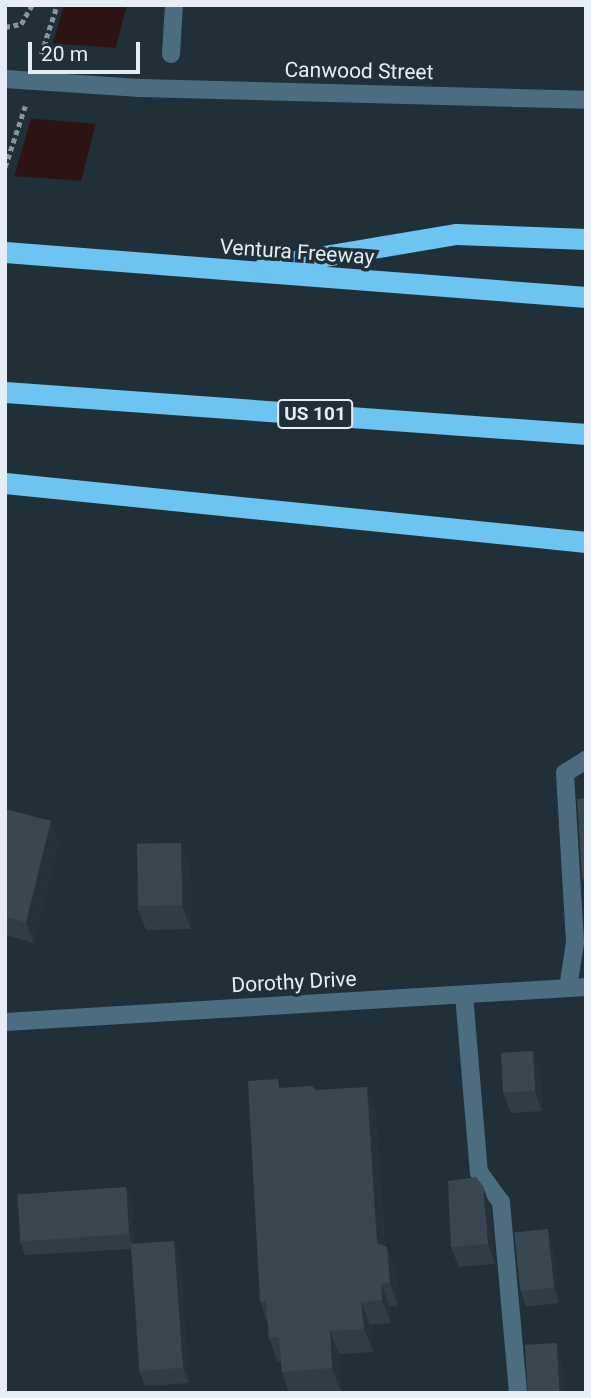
<!DOCTYPE html>
<html>
<head>
<meta charset="utf-8">
<style>
	body { margin:0 }
	#map { position:relative; width:591px; height:1398px; overflow:hidden; background:#203039; font-family:Roboto,sans-serif }
	div>[style] { position:absolute }
	.water>* { inset:0; background:#2e1315 }
	.pier>* { inset:0; background:#203039 }
	.path>* { height:4.5px; margin-top:-2.25px; transform-origin:0; background:repeating-linear-gradient(90deg,#88949c 0 5px,transparent 0 8.5px) }
	.minor>* { height:18px; margin:-9px; padding:0 9px; transform-origin:9px; border-radius:9px; background:#4c6d7f }
	.highway>* { height:21px; margin:-10.5px; padding:0 10.5px; transform-origin:10.5px; border-radius:10.5px; background:#6ec4f0 }
	.minor-bridge>* { height:18px; margin:-9px; padding:0 9px; transform-origin:9px; border-radius:9px; background:#4c6d7f }
	.wall>* { inset:0; background:#2f3e46 }
	.shaded-wall>* { inset:0; background:#263239 }
	.building>* { inset:0; background:#374851; transform-origin:0 0 }
	span { translate:-50% -50%; white-space:nowrap; text-align:center; line-height:1.15; -webkit-text-stroke:7px #203039; paint-order:stroke }
	.shield-label span { padding:2px 5px; background:#203039; border:2px solid; border-radius:5px; -webkit-text-stroke-width:0 }
	.shield-label { font-size:19px; color:#e3edf3; font-weight:700 }
	.street-label { font-size:21px; color:#e3edf3 }
	.frame { position:absolute; inset:0; border:7px solid #e3edf3; pointer-events:none }
	.scale { position:absolute; left:28px; top:42px; width:112px; height:32px; box-sizing:border-box; border:4px solid #e3edf3; border-top:0; padding-left:9px; font-size:21px; line-height:24px; white-space:nowrap; color:#e3edf3; -webkit-text-stroke:5px #203039; paint-order:stroke }
</style>
</head>
<body>
<div id="map">
	<div class="water">
		<i style="clip-path:polygon(64px 5px,127px 5px,81px 181px,5px 208px)"></i>
	</div>
	<div class="pier">
		<i style="clip-path:polygon(47px 43px,118px 48px,98px 124px,26px 118px)"></i>
		<i style="clip-path:polygon(10px 176px,85px 181px,5px 463px,5px 194px)"></i>
	</div>
	<div class="path">
		<i style="left:5px;top:27px;width:16px;rotate:-11deg"></i>
		<i style="left:21px;top:24px;width:22px;rotate:-60deg"></i>
		<i style="left:41px;top:54px;width:52px;rotate:-71.9deg"></i>
		<i style="left:5px;top:167px;width:64px;rotate:-71.8deg"></i>
	</div>
	<div class="minor">
		<i style="left:171px;top:54px;width:49px;rotate:-86.5deg"></i>
		<i style="left:140px;top:88px;width:446px;rotate:1.5deg"></i>
		<i style="left:568px;top:988px;width:47px;rotate:-81.3deg"></i>
		<i style="left:575px;top:942px;width:169px;rotate:-93.4deg"></i>
		<i style="left:565px;top:773px;width:25px;rotate:-32deg"></i>
		<i style="left:464px;top:995px;width:178px;rotate:85.2deg"></i>
		<i style="left:479px;top:1172px;width:37px;rotate:54deg"></i>
		<i style="left:501px;top:1202px;width:192px;rotate:84.9deg"></i>
		<i style="left:5px;top:1022px;width:582px;rotate:-3.45deg"></i>
	</div>
	<div class="highway">
		<i style="left:5px;top:252px;width:583px;rotate:4.43deg"></i>
		<i style="left:265px;top:266px;width:194px;rotate:-9.5deg"></i>
		<i style="left:456px;top:234px;width:130px;rotate:2.2deg"></i>
		<i style="left:5px;top:392px;width:583px;rotate:4.13deg"></i>
		<i style="left:5px;top:483px;width:584px;rotate:5.8deg"></i>
	</div>
	<div class="minor-bridge">
		<i style="left:5px;top:79px;width:135px;rotate:3.8deg"></i>
	</div>
	<div class="wall">
		<i style="clip-path:polygon(586px 798px,586px 886px,585px 886px,582px 878px)"></i>
		<i style="clip-path:polygon(5px 809px,51px 821px,59px 841px,34px 943px,5px 935px)"></i>
		<i style="clip-path:polygon(190px 867px,191px 929px,146px 930px,137px 907px)"></i>
		<i style="clip-path:polygon(533px 1051px,541px 1071px,542px 1111px,511px 1113px,503px 1093px)"></i>
		<i style="clip-path:polygon(282px 1088px,316px 1090px,375px 1110px,385px 1246px,396px 1271px,398px 1306px,390px 1307px,391px 1323px,370px 1325px,373px 1352px,339px 1354px,341px 1392px,289px 1393px,282px 1372px,281px 1361px,277px 1361px,269px 1338px,268px 1323px,260px 1301px)"></i>
		<i style="clip-path:polygon(126px 1187px,132px 1202px,134px 1243px,180px 1256px,189px 1383px,145px 1386px,139px 1371px,131px 1249px,25px 1255px,19px 1240px)"></i>
		<i style="clip-path:polygon(490px 1206px,495px 1264px,459px 1267px,451px 1247px)"></i>
		<i style="clip-path:polygon(553px 1244px,559px 1303px,526px 1307px,521px 1292px)"></i>
	</div>
	<div class="shaded-wall">
		<i style="clip-path:polygon(51px 821px,59px 841px,34px 943px,26px 922px)"></i>
		<i style="clip-path:polygon(181px 843px,190px 867px,191px 929px,182px 905px)"></i>
		<i style="clip-path:polygon(533px 1051px,541px 1071px,542px 1111px,535px 1091px)"></i>
		<i style="clip-path:polygon(367px 1087px,375px 1110px,386px 1267px,377px 1243px)"></i>
		<i style="clip-path:polygon(483px 1186px,490px 1206px,495px 1264px,488px 1244px)"></i>
		<i style="clip-path:polygon(126px 1187px,132px 1202px,134px 1249px,129px 1234px)"></i>
		<i style="clip-path:polygon(548px 1229px,553px 1244px,559px 1303px,554px 1288px)"></i>
		<i style="clip-path:polygon(174px 1241px,180px 1256px,189px 1383px,183px 1368px)"></i>
		<i style="clip-path:polygon(387px 1247px,396px 1271px,398px 1306px,390px 1283px)"></i>
		<i style="clip-path:polygon(381px 1283px,390px 1307px,391px 1323px,382px 1300px)"></i>
		<i style="clip-path:polygon(361px 1302px,370px 1325px,373px 1352px,364px 1329px)"></i>
		<i style="clip-path:polygon(330px 1331px,339px 1354px,341px 1392px,332px 1368px)"></i>
		<i style="clip-path:polygon(557px 1343px,562px 1359px,565px 1393px,560px 1393px)"></i>
	</div>
	<div class="building">
		<i style="clip-path:polygon(586px 798px,586px 878px,582px 878px,577px 799px)"></i>
		<i style="clip-path:polygon(5px 809px,51px 821px,26px 922px,5px 917px)"></i>
		<i style="left:181px;top:843px;width:62px;height:44px;rotate:89deg"></i>
		<i style="left:533px;top:1051px;width:40px;height:32px;rotate:87deg"></i>
		<i style="clip-path:polygon(278px 1079px,279px 1088px,312px 1086px,316px 1090px,367px 1087px,377px 1243px,387px 1247px,390px 1283px,381px 1283px,382px 1300px,361px 1302px,364px 1329px,330px 1331px,332px 1368px,282px 1372px,279px 1337px,269px 1338px,266px 1301px,260px 1301px,248px 1081px)"></i>
		<i style="clip-path:polygon(476px 1177px,483px 1186px,488px 1244px,451px 1247px,448px 1181px)"></i>
		<i style="left:126px;top:1187px;width:47px;height:109px;rotate:86deg"></i>
		<i style="left:548px;top:1229px;width:59px;height:34px;rotate:84deg"></i>
		<i style="left:174px;top:1241px;width:127px;height:43px;rotate:86deg"></i>
		<i style="left:557px;top:1343px;width:50px;height:32px;rotate:87deg"></i>
	</div>
	<div class="shield-label">
		<span style="left:315px;top:414px">US 101</span>
	</div>
	<div class="street-label">
		<span style="left:359px;top:71px;rotate:1deg">Canwood Street</span>
		<span style="left:297px;top:252px;rotate:4deg">Ventura Freeway</span>
		<span style="left:294px;top:982px;rotate:-3deg">Dorothy Drive</span>
	</div>
	<div class="frame"></div>
	<div class="scale">20 m</div>
</div>
</body>
</html>
